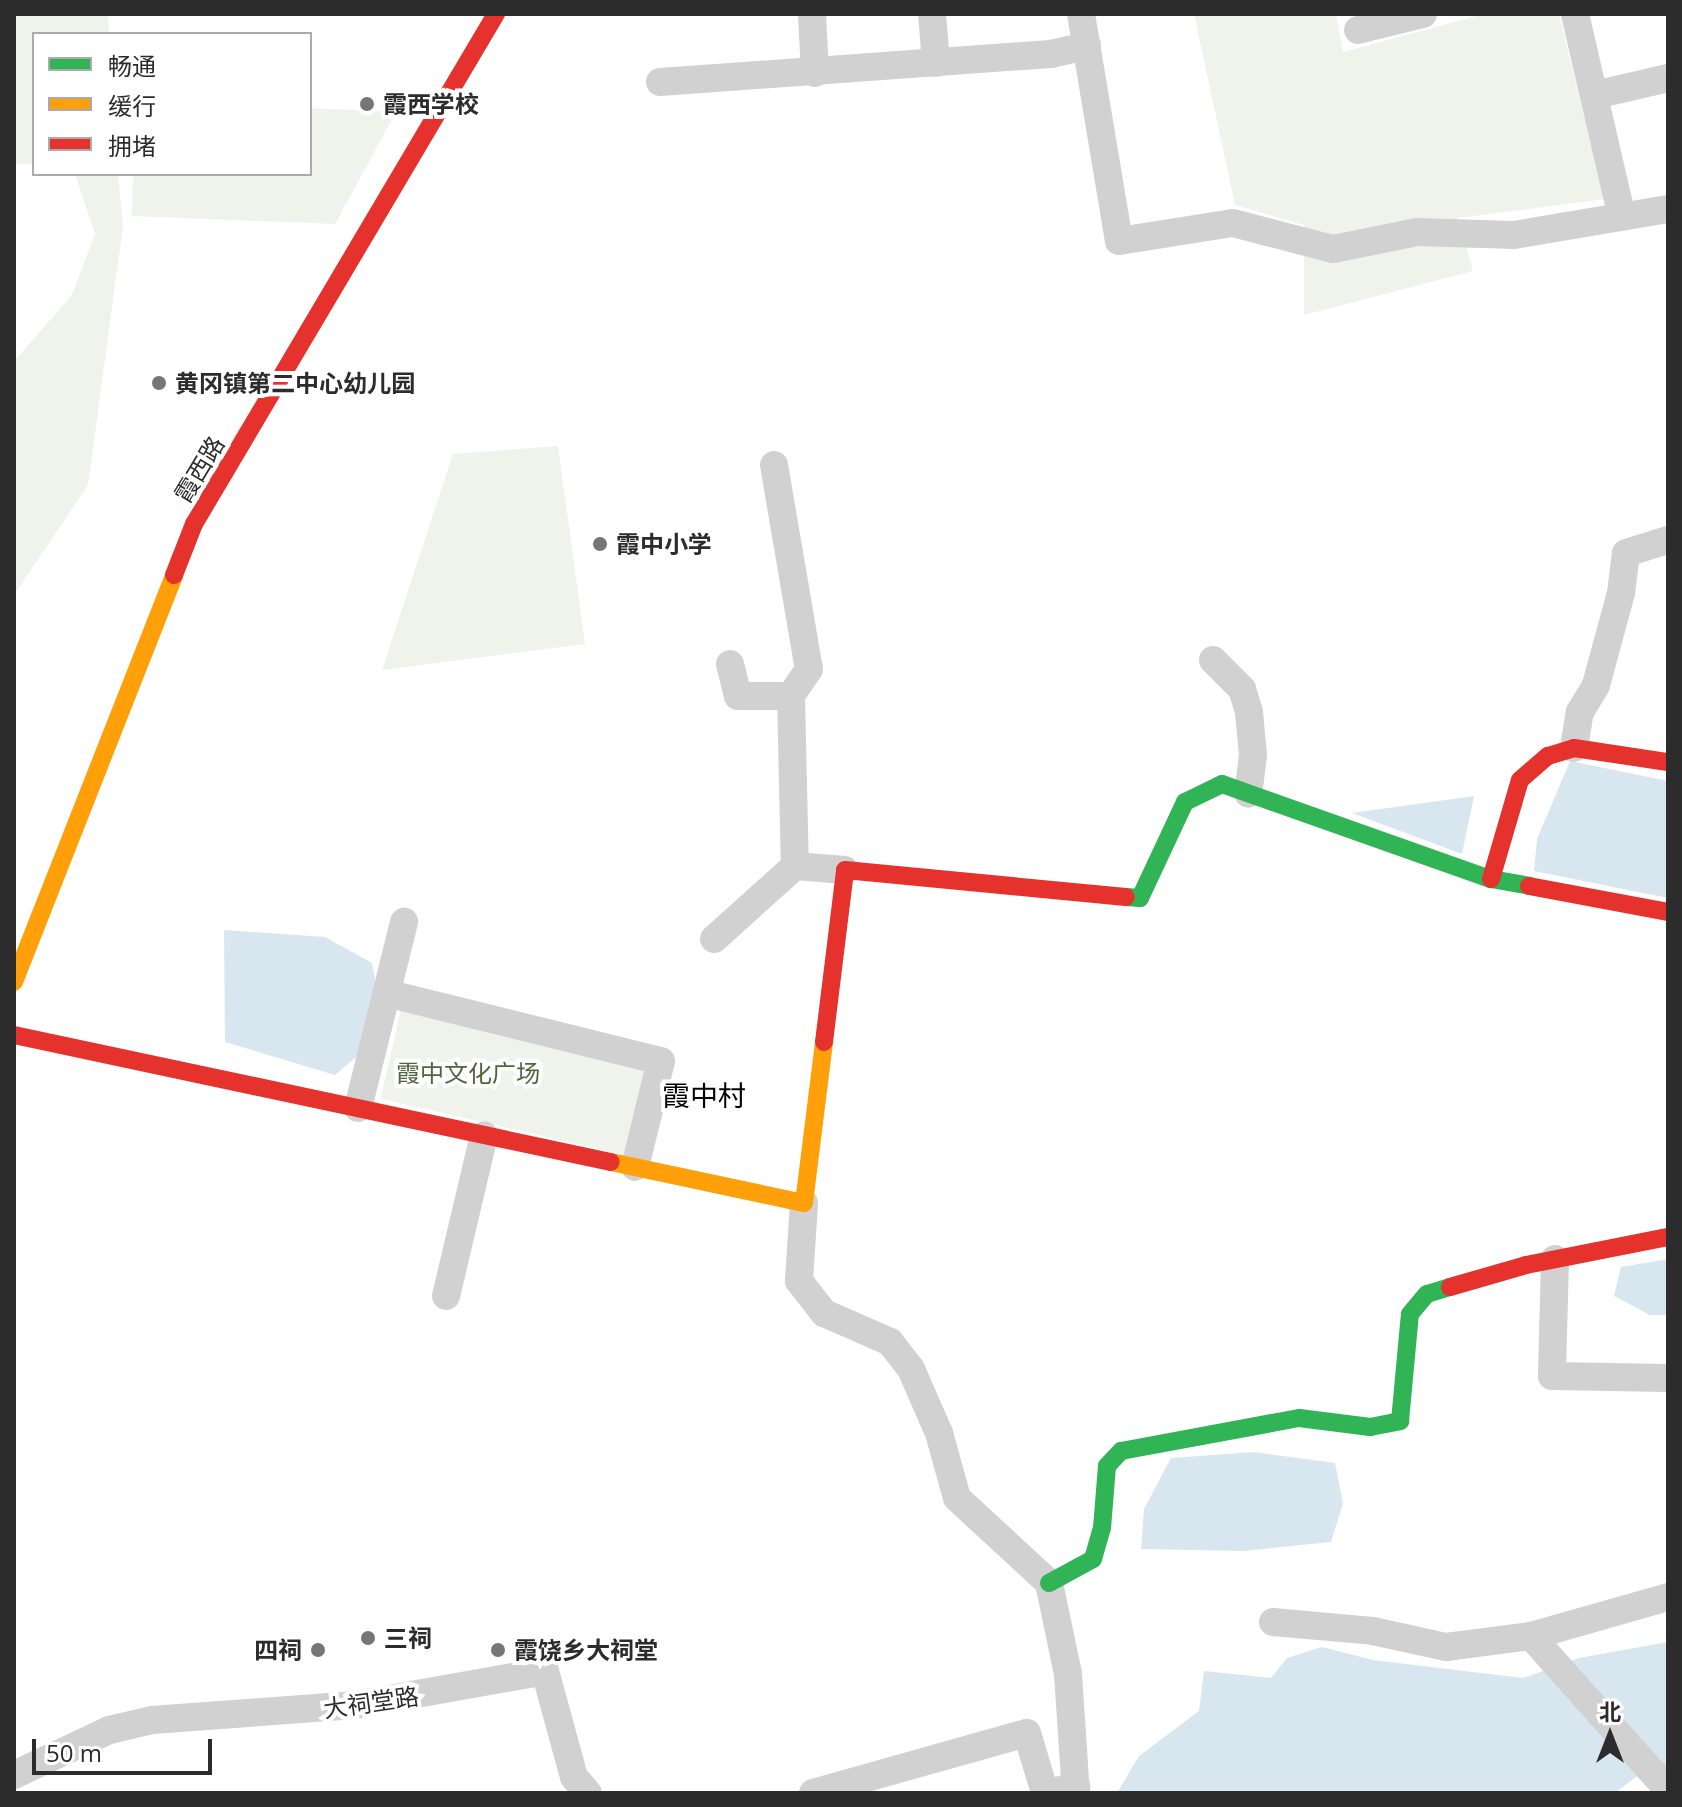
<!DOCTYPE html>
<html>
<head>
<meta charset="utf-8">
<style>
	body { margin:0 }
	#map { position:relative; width:1682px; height:1807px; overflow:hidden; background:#fff; font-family:"Open Sans","Noto Sans SC",sans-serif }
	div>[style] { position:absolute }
	.green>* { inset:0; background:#f0f3eb; transform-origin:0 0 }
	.water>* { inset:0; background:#d8e7ef }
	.street>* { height:28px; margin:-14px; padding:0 14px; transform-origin:14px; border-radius:14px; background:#d1d1d1 }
	.fast>* { height:18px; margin:-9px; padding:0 9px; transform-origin:9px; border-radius:9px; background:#30b455 }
	.slow>* { height:18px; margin:-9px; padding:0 9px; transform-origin:9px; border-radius:9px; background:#ff9f0a }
	.jam>* { height:18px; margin:-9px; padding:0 9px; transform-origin:9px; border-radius:9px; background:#e5322d }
	.dots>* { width:22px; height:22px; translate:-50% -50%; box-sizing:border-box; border:4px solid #fff; border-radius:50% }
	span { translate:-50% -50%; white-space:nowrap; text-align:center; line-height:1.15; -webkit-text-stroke:8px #fff; paint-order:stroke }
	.poi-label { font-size:24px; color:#2c2c2c; font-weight:700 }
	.left { translate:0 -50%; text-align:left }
	.right { translate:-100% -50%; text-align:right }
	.street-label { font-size:24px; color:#2c2c2c }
	.park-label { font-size:24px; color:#51653d }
	.quarter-label { font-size:28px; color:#000 }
	.frame { position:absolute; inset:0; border:16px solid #2c2c2c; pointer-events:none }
	.legend { position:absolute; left:32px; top:32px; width:280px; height:144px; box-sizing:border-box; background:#fff; border:2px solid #ababab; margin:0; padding:10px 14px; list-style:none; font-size:24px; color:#2c2c2c }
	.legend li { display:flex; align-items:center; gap:16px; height:40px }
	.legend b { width:40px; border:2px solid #ababab }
	.north { position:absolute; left:1570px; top:1695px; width:80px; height:80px; -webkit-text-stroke:6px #fff; paint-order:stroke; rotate:0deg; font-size:22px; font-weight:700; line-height:32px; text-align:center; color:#2c2c2c }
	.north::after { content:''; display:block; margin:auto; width:28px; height:36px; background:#2c2c2c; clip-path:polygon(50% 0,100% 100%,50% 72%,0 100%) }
	.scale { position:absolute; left:32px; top:1739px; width:180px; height:36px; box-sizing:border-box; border:4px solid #2c2c2c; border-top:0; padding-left:10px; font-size:24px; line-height:28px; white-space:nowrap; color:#2c2c2c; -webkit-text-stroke:6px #fff; paint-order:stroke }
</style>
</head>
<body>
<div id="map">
	<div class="green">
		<i style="clip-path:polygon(14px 14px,108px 14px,109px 34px,34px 34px,34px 164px,14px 164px)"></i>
		<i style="clip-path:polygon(1194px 14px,1336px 14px,1343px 52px,1484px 14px,1559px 14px,1604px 199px,1458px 218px,1473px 271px,1304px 315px,1304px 225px,1235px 205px)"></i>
		<i style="clip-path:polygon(310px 108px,396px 112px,335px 224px,132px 216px,133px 174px,310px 174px)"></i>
		<i style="clip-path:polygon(75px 174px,118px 174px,123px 226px,88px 485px,14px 595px,14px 375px,16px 359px,72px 295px,95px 234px)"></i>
		<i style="clip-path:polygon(558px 446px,585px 644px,382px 670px,453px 454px)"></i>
		<i style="left:401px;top:1010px;width:256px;height:91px;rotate:13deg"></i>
	</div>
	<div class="water">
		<i style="clip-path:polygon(1570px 761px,1668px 781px,1668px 898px,1534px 871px,1537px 839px)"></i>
		<i style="clip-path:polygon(1474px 796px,1462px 854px,1352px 813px)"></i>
		<i style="clip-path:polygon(224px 930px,325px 937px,372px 963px,378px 996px,368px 1047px,335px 1075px,225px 1042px)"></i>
		<i style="clip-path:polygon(1668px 1259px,1668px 1315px,1650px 1315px,1614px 1296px,1621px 1267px)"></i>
		<i style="clip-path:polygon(1254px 1452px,1335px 1463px,1343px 1503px,1331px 1542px,1243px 1551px,1141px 1549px,1144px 1509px,1171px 1458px)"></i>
		<i style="clip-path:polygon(1668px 1642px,1668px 1767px,1653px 1764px,1615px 1793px,1117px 1793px,1139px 1756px,1199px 1711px,1204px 1671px,1271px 1678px,1287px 1658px,1322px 1647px,1373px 1660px,1523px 1678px,1579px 1658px)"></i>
	</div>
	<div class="street">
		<i style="left:812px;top:14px;width:59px;rotate:87.1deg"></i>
		<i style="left:932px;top:14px;width:49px;rotate:85.3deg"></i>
		<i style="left:1081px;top:14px;width:230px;rotate:80.5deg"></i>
		<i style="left:1119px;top:241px;width:115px;rotate:-9deg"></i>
		<i style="left:1233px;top:223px;width:103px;rotate:14.6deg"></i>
		<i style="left:1333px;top:249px;width:86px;rotate:-11.4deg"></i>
		<i style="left:1417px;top:232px;width:97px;rotate:1.8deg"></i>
		<i style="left:1514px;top:235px;width:156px;rotate:-9.6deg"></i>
		<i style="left:1575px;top:14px;width:208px;rotate:77deg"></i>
		<i style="left:1358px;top:30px;width:67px;rotate:-13.8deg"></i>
		<i style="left:660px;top:82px;width:392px;rotate:-4.1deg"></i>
		<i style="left:1051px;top:54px;width:37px;rotate:-13deg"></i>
		<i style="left:1595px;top:95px;width:75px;rotate:-13.1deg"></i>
		<i style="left:774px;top:465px;width:207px;rotate:80.3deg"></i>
		<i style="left:809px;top:669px;width:32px;rotate:124deg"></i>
		<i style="left:791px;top:696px;width:170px;rotate:88.7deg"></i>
		<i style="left:795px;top:866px;width:50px;rotate:4.6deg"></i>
		<i style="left:1213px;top:660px;width:41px;rotate:45deg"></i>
		<i style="left:1242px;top:689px;width:24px;rotate:73deg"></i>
		<i style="left:1249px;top:712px;width:43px;rotate:84.7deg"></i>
		<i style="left:1253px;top:755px;width:39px;rotate:97deg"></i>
		<i style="left:730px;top:664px;width:33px;rotate:76deg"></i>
		<i style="left:738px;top:696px;width:53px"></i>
		<i style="left:1574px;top:748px;width:36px;rotate:-81deg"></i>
		<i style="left:1580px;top:712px;width:31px;rotate:-59deg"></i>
		<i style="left:1596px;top:685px;width:95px;rotate:-74.8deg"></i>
		<i style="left:1621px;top:593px;width:40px;rotate:-82.9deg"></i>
		<i style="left:1626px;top:553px;width:44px;rotate:-17.2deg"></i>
		<i style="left:714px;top:939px;width:109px;rotate:-42deg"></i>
		<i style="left:386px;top:993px;width:283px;rotate:13.9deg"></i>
		<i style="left:661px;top:1061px;width:109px;rotate:103.8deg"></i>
		<i style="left:358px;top:1108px;width:192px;rotate:-76.1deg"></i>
		<i style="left:804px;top:1203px;width:78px;rotate:93.7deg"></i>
		<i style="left:799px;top:1281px;width:41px;rotate:52deg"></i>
		<i style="left:824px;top:1313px;width:72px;rotate:23.7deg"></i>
		<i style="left:890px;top:1342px;width:34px;rotate:52deg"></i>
		<i style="left:911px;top:1369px;width:70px;rotate:66.4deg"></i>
		<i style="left:939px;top:1433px;width:67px;rotate:74.5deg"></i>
		<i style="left:957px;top:1498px;width:125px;rotate:42.7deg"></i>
		<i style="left:1049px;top:1583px;width:93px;rotate:78.2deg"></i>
		<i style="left:1068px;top:1674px;width:119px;rotate:86.2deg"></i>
		<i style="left:1555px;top:1259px;width:117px;rotate:91.5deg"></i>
		<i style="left:1552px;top:1376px;width:116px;rotate:1deg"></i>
		<i style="left:446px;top:1296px;width:165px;rotate:-76.7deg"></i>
		<i style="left:1273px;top:1622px;width:100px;rotate:5.1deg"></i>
		<i style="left:1373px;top:1631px;width:75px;rotate:12.4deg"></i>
		<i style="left:1446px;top:1647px;width:86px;rotate:-7.4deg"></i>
		<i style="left:1531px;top:1636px;width:142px;rotate:-15.9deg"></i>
		<i style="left:1531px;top:1636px;width:206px;rotate:48.3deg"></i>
		<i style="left:14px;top:1775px;width:105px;rotate:-25.3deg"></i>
		<i style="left:109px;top:1730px;width:44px;rotate:-13.1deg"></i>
		<i style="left:152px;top:1720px;width:204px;rotate:-4.2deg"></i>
		<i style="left:355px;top:1705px;width:193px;rotate:-10.1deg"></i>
		<i style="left:545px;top:1671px;width:110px;rotate:74.7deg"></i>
		<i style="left:574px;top:1777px;width:21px;rotate:49deg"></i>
		<i style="left:813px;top:1793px;width:222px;rotate:-15.7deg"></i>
		<i style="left:1027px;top:1733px;width:63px;rotate:73.3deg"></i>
		<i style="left:1045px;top:1793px;width:32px;rotate:-11deg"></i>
	</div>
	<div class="fast">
		<i style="left:1126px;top:897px;width:14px;rotate:4deg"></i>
		<i style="left:1140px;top:898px;width:106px;rotate:-64.9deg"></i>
		<i style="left:1185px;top:802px;width:41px;rotate:-25.9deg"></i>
		<i style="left:1222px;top:784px;width:285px;rotate:19.5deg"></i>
		<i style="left:1491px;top:879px;width:39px;rotate:10deg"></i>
		<i style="left:1049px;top:1583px;width:50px;rotate:-28.6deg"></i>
		<i style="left:1093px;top:1559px;width:32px;rotate:-74deg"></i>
		<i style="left:1102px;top:1528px;width:62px;rotate:-85.4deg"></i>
		<i style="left:1107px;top:1466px;width:21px;rotate:-47deg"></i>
		<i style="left:1121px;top:1451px;width:181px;rotate:-10.5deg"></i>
		<i style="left:1299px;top:1418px;width:72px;rotate:7.2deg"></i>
		<i style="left:1370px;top:1427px;width:31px;rotate:-11deg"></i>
		<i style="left:1400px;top:1421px;width:107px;rotate:-84.7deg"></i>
		<i style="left:1410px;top:1314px;width:26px;rotate:-50deg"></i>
		<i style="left:1427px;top:1294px;width:24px;rotate:-17deg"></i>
	</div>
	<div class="slow">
		<i style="left:14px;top:982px;width:437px;rotate:-68.5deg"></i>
		<i style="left:611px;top:1162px;width:197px;rotate:12deg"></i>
		<i style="left:804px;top:1203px;width:162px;rotate:-82.9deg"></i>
	</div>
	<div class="jam">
		<i style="left:174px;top:575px;width:55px;rotate:-68.6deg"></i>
		<i style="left:194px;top:524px;width:593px;rotate:-59.37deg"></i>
		<i style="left:1491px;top:879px;width:103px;rotate:-73.7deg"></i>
		<i style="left:1520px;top:780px;width:37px;rotate:-41deg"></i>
		<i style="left:1548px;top:756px;width:27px;rotate:-17deg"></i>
		<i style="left:1574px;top:748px;width:95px;rotate:8.5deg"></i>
		<i style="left:1529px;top:886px;width:141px;rotate:10.6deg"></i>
		<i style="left:14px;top:1035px;width:610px;rotate:12.01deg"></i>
		<i style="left:824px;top:1042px;width:173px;rotate:-83deg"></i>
		<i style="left:845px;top:870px;width:282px;rotate:5.5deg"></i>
		<i style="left:1450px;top:1287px;width:79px;rotate:-16.1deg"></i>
		<i style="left:1526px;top:1265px;width:145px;rotate:-11.2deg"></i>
	</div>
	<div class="dots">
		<i style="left:367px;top:104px;background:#767676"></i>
		<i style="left:159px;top:383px;background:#767676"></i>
		<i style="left:600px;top:544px;background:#767676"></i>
		<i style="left:368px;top:1638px;background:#767676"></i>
		<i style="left:318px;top:1650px;background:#767676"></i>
		<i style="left:498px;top:1650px;background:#767676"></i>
	</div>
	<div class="poi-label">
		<span class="left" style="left:383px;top:104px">霞西学校</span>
		<span class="left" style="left:175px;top:383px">黄冈镇第二中心幼儿园</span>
		<span class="left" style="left:616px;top:544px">霞中小学</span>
		<span class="left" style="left:384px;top:1638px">三祠</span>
		<span class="right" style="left:302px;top:1650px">四祠</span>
		<span class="left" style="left:514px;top:1650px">霞饶乡大祠堂</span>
	</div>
	<div class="street-label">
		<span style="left:199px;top:469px;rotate:-59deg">霞西路</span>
		<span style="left:371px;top:1702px;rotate:-8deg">大祠堂路</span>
	</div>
	<div class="park-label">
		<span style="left:468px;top:1073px">霞中文化广场</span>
	</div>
	<div class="quarter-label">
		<span style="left:704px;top:1095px">霞中村</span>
	</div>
	<div class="frame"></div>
	<ul class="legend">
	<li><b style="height:10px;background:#30b455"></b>畅通</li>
	<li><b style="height:10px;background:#ff9f0a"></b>缓行</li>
	<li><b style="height:10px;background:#e5322d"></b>拥堵</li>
	</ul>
	<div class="north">北</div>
	<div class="scale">50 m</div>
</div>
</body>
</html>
